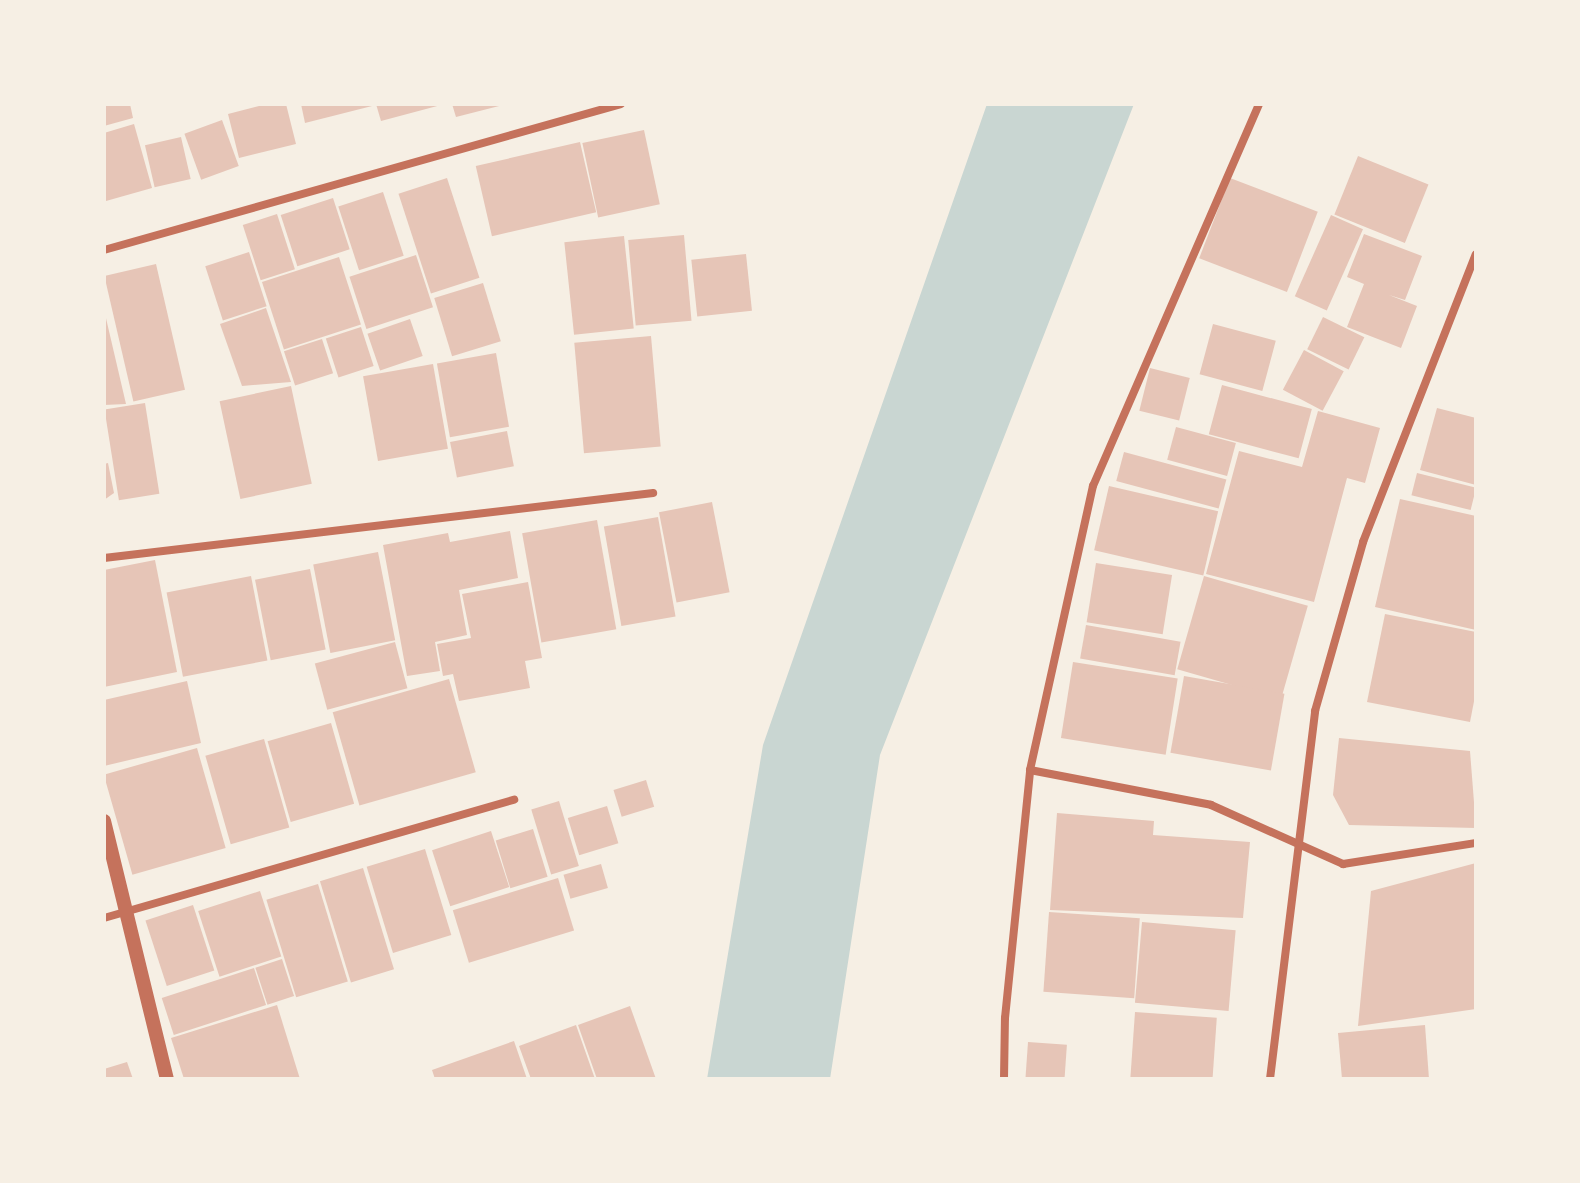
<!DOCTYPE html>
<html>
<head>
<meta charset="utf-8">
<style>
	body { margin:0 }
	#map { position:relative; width:1580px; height:1183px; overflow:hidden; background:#f6efe4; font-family:Poppins,sans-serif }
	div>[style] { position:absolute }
	.water>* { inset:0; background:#c9d6d2 }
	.building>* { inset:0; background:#e6c5b7; transform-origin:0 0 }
	.minor>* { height:8px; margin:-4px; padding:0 4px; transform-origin:4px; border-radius:4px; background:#c5725c }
	.tertiary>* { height:14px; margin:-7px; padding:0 7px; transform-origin:7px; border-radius:7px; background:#c5725c }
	span { translate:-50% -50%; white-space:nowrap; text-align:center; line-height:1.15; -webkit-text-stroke:6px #f6efe4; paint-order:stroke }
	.frame { position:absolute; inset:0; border:106px solid #f6efe4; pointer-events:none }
</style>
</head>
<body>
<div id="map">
	<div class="water">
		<i style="clip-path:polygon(987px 104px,1134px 104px,880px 755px,830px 1079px,707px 1079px,763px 745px)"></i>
	</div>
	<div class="building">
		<i style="clip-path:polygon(104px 104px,130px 104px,133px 118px,104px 126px)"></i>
		<i style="clip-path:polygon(267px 104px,286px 104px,296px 144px,239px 158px,228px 114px)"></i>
		<i style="clip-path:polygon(301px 104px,376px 104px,376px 105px,305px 123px)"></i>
		<i style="clip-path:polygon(376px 104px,441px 104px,441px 105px,381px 121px)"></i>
		<i style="clip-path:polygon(452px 104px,503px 104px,503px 105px,456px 117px)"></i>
		<i style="left:222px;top:120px;width:49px;height:40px;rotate:70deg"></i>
		<i style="clip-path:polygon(134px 124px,152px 188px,106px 201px,104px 133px)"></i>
		<i style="left:644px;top:130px;width:76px;height:63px;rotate:78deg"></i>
		<i style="left:181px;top:137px;width:43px;height:37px;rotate:77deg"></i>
		<i style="left:580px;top:142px;width:72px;height:107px;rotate:77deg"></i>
		<i style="left:1358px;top:156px;width:76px;height:63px;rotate:22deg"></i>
		<i style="left:447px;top:178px;width:105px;height:51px;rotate:72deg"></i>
		<i style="left:1230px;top:178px;width:94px;height:86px;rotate:21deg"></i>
		<i style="left:383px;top:192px;width:67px;height:47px;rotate:72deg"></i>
		<i style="left:333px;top:198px;width:54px;height:55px;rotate:72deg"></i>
		<i style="left:277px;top:214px;width:58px;height:36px;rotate:72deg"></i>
		<i style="left:1331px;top:215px;width:35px;height:89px;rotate:24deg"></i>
		<i style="clip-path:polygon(1364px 234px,1422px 256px,1405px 300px,1389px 295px,1417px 306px,1401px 348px,1347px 327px,1364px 284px,1347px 277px)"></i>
		<i style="left:684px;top:235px;width:86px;height:56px;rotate:85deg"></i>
		<i style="left:624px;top:236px;width:93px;height:60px;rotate:84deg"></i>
		<i style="left:249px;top:252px;width:57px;height:46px;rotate:72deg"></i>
		<i style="left:746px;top:254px;width:57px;height:55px;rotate:84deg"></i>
		<i style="left:416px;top:255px;width:55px;height:70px;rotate:72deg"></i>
		<i style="left:339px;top:257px;width:71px;height:81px;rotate:72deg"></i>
		<i style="left:156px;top:264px;width:129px;height:53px;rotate:77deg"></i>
		<i style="left:483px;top:283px;width:61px;height:51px;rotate:73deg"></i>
		<i style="clip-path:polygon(266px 308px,291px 382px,242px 386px,220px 324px)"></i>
		<i style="clip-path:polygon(104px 314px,105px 314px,126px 404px,104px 405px)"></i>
		<i style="left:1323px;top:317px;width:46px;height:36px;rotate:26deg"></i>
		<i style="left:410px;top:319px;width:39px;height:45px;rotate:71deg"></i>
		<i style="left:1213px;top:324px;width:65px;height:52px;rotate:15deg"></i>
		<i style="left:361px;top:327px;width:41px;height:37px;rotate:72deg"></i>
		<i style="left:651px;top:336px;width:111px;height:77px;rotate:85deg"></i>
		<i style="left:322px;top:339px;width:36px;height:40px;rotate:72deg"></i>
		<i style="left:1304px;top:350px;width:45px;height:45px;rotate:28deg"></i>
		<i style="left:496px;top:353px;width:75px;height:60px;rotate:80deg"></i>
		<i style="left:433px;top:364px;width:86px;height:71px;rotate:80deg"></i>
		<i style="left:1150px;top:368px;width:41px;height:44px;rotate:14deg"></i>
		<i style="left:1222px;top:385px;width:93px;height:51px;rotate:15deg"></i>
		<i style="left:291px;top:386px;width:100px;height:73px;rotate:78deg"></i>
		<i style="left:145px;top:403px;width:92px;height:41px;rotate:81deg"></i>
		<i style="clip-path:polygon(1437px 408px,1476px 418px,1476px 485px,1420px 470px)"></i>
		<i style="clip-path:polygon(1318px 411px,1380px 428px,1365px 483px,1347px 478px,1314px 602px,1206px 574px,1239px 451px,1302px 467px)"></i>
		<i style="left:1176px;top:427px;width:62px;height:34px;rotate:15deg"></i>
		<i style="left:507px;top:431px;width:36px;height:58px;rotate:79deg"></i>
		<i style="left:1124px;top:452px;width:106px;height:30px;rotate:15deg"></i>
		<i style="clip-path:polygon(108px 463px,114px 493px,104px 500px,104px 464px)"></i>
		<i style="left:1417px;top:473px;width:61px;height:23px;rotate:14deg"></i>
		<i style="left:1109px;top:486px;width:112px;height:66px;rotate:13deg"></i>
		<i style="clip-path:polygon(1400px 499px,1476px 516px,1476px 630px,1375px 607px)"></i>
		<i style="left:712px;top:502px;width:92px;height:54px;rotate:79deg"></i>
		<i style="left:658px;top:517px;width:101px;height:55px;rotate:80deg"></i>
		<i style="left:597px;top:520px;width:111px;height:76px;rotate:80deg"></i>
		<i style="clip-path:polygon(510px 531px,518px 578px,459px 590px,467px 635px,435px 642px,440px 671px,407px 676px,383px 545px,448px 533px,450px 542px)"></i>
		<i style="left:378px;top:552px;width:90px;height:66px;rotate:79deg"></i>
		<i style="clip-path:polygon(155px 560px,177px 672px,104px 687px,104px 570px)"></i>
		<i style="left:1096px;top:563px;width:77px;height:60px;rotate:9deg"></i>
		<i style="left:310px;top:569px;width:82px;height:56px;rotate:79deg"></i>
		<i style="left:251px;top:576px;width:86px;height:86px;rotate:79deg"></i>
		<i style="left:1204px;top:576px;width:108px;height:97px;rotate:16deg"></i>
		<i style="clip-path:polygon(528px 582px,542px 658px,525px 661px,530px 688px,459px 701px,453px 674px,443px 676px,437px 644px,471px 638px,462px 594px)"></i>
		<i style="clip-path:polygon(1385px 614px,1476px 632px,1476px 691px,1470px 722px,1367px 702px)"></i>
		<i style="left:1086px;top:625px;width:96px;height:34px;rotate:10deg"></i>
		<i style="left:395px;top:642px;width:48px;height:83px;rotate:75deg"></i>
		<i style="left:1073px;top:662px;width:106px;height:77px;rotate:9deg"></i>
		<i style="left:1184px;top:676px;width:102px;height:78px;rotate:10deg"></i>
		<i style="left:449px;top:679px;width:97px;height:121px;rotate:74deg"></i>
		<i style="clip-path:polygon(187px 681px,201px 743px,104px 766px,104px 700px)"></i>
		<i style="left:331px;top:723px;width:84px;height:66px;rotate:74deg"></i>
		<i style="clip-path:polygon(1339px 738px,1470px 751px,1476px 828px,1349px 825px,1333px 795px)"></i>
		<i style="left:264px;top:739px;width:92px;height:61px;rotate:74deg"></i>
		<i style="left:197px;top:748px;width:104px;height:97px;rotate:74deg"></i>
		<i style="left:646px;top:780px;width:28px;height:34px;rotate:73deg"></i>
		<i style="left:559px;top:801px;width:68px;height:29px;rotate:73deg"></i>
		<i style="left:607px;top:806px;width:39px;height:41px;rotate:73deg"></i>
		<i style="clip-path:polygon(1057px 813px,1154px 821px,1153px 835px,1250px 842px,1243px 918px,1050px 910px)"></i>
		<i style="left:533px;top:829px;width:50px;height:39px;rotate:73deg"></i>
		<i style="left:491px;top:831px;width:59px;height:62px;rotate:72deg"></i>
		<i style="left:425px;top:849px;width:90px;height:61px;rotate:73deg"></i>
		<i style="clip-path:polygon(1476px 863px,1476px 1009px,1358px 1026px,1371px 891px)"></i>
		<i style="left:601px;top:864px;width:25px;height:39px;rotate:74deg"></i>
		<i style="left:363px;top:868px;width:106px;height:45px;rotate:73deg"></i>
		<i style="left:558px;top:878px;width:55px;height:110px;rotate:73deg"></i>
		<i style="left:318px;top:884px;width:102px;height:54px;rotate:73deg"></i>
		<i style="left:260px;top:891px;width:69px;height:65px;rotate:72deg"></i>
		<i style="left:193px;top:905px;width:69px;height:50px;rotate:72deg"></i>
		<i style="left:1049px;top:912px;width:91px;height:80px;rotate:4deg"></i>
		<i style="left:1142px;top:922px;width:94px;height:81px;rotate:5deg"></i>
		<i style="left:282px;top:959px;width:39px;height:28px;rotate:72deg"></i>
		<i style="left:254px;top:968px;width:39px;height:97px;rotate:72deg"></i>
		<i style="clip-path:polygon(277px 1005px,300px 1079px,184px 1079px,171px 1038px)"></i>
		<i style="clip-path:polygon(630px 1006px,656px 1079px,597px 1079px,578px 1025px)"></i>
		<i style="left:1135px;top:1012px;width:82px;height:66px;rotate:4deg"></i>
		<i style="clip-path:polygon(576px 1025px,595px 1079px,531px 1079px,519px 1046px)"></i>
		<i style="clip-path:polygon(1425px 1025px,1429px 1079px,1342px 1079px,1338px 1033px)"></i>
		<i style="clip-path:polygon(514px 1041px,527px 1079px,435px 1079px,432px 1070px)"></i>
		<i style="left:1028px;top:1042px;width:39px;height:37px;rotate:4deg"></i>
		<i style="clip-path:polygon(127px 1062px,133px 1079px,104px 1079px,104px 1069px)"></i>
	</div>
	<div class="minor">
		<i style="left:104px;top:250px;width:537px;rotate:-15.77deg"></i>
		<i style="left:104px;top:558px;width:553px;rotate:-6.75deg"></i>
		<i style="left:1030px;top:770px;width:184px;rotate:10.9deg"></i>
		<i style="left:1211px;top:805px;width:145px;rotate:24.1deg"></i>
		<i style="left:1343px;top:864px;width:135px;rotate:-9deg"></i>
		<i style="left:104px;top:918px;width:427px;rotate:-16.1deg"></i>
		<i style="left:1004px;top:1079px;width:61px;rotate:-89.1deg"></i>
		<i style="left:1005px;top:1018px;width:249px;rotate:-84.2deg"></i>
		<i style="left:1030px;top:770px;width:291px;rotate:-77.5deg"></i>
		<i style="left:1093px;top:486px;width:417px;rotate:-66.5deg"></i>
		<i style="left:1270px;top:1079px;width:371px;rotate:-83deg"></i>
		<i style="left:1315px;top:711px;width:176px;rotate:-74.1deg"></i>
		<i style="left:1363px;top:542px;width:309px;rotate:-68.6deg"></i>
	</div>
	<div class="tertiary">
		<i style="left:104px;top:821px;width:266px;rotate:76.3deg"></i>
	</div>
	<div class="frame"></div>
</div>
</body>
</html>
